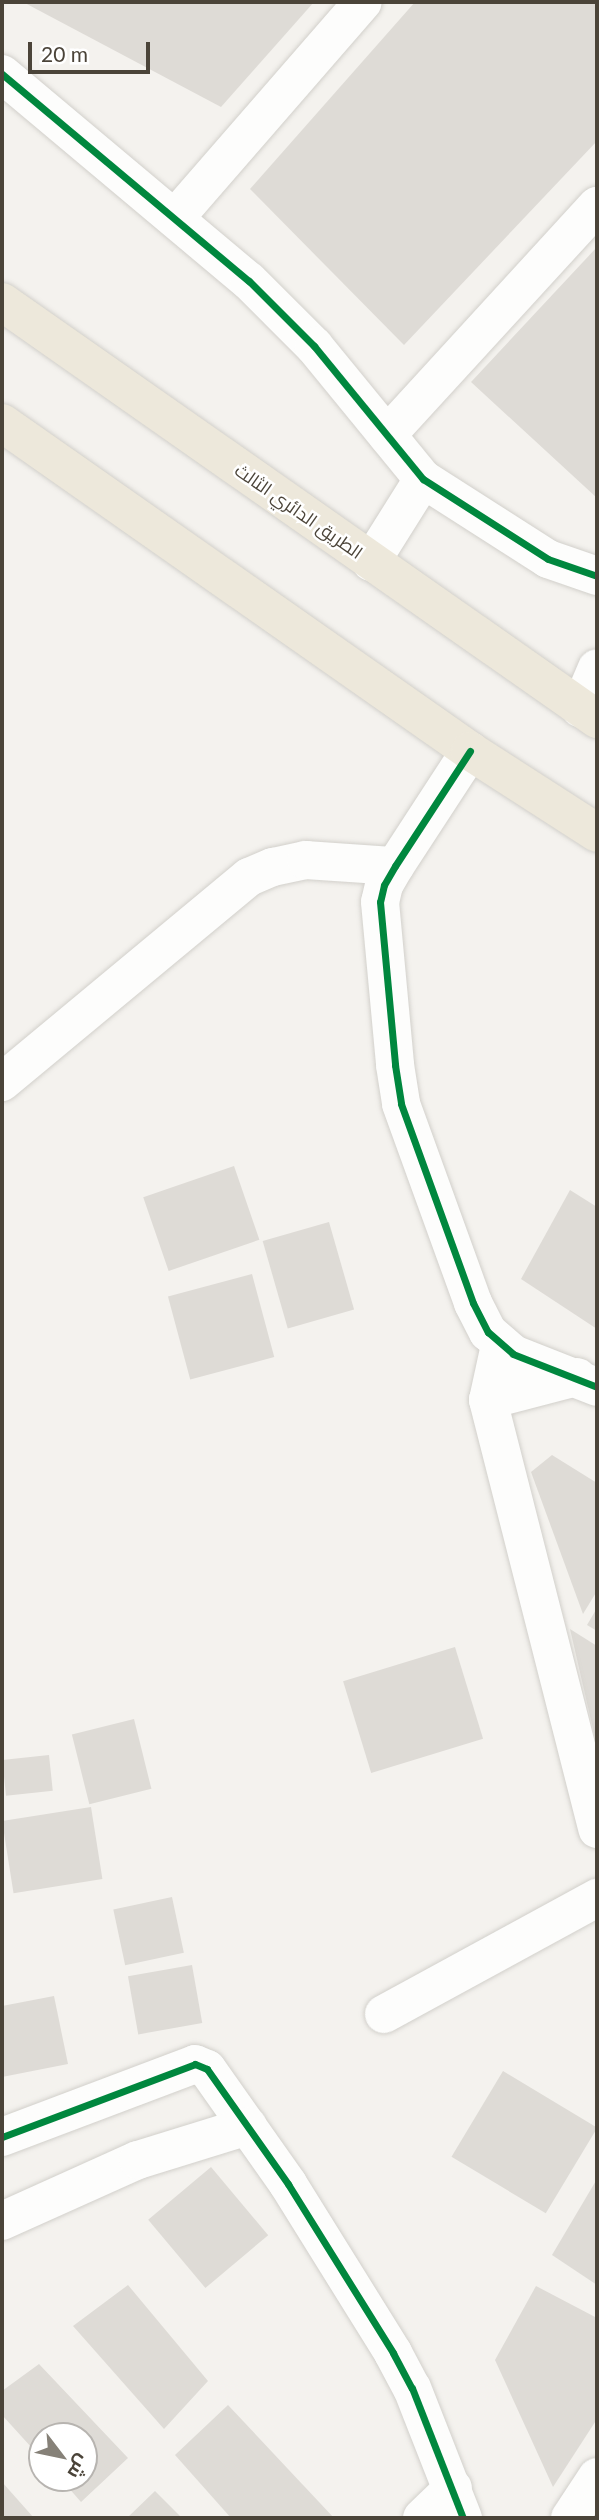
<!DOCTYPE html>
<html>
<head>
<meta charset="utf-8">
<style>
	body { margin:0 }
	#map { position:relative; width:599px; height:2520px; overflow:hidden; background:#f4f2ee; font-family:Lato,Cairo,sans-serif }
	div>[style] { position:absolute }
	.building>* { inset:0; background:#dedbd6; transform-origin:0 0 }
	.roads { filter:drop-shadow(0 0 2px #d2d0cb) drop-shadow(0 0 2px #d2d0cb) }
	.street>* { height:38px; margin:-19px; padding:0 19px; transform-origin:19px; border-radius:19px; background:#fdfdfc }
	.highway>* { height:38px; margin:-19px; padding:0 19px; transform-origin:19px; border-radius:19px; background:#ede8db }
	.cycleway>* { height:7px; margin:-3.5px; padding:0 3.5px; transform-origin:3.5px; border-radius:3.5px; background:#00873e }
	span { translate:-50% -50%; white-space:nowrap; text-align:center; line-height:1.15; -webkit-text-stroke:5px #fff; paint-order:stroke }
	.street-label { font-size:18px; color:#4b4439 }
	.frame { position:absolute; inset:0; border:4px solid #4b4439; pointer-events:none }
	.north { position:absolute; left:28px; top:2422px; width:70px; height:70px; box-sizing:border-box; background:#fff; border:2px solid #b7b4b0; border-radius:50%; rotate:122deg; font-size:19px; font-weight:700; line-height:28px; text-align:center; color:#4b4439 }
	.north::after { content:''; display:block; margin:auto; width:24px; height:32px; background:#868178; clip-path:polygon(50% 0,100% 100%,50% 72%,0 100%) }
	.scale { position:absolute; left:28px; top:42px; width:122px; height:32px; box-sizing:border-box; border:4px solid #4b4439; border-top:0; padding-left:9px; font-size:21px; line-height:24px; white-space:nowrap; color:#4b4439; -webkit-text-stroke:5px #fff; paint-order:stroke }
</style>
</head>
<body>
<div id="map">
	<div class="building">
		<i style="clip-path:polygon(23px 2px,314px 2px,221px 107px)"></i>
		<i style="clip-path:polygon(415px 2px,597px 2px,597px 141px,404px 345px,250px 189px)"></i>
		<i style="clip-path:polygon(597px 247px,597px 498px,471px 382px)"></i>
		<i style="left:234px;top:1166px;width:78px;height:96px;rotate:71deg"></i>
		<i style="clip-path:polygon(570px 1190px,597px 1207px,597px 1329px,521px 1279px)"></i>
		<i style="left:329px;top:1222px;width:91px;height:69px;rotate:74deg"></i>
		<i style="left:252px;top:1274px;width:86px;height:87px;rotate:75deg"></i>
		<i style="clip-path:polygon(552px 1455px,597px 1483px,597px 1591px,583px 1614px,531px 1472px)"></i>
		<i style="clip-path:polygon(597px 1608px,597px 1631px,587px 1625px)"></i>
		<i style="clip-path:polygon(570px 1629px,597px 1646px,597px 1742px,596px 1742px)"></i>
		<i style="left:455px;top:1647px;width:96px;height:117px;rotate:73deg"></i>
		<i style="left:134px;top:1719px;width:72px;height:64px;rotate:76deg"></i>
		<i style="left:49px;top:1755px;width:36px;height:47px;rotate:84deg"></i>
		<i style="left:91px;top:1807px;width:73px;height:90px;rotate:81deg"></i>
		<i style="left:172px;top:1897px;width:57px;height:60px;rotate:78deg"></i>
		<i style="left:192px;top:1965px;width:59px;height:65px;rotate:80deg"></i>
		<i style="clip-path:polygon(54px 1996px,68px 2064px,2px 2077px,2px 2006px)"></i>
		<i style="left:503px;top:2071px;width:110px;height:100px;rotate:31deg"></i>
		<i style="left:211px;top:2167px;width:89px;height:82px;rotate:50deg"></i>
		<i style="clip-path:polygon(597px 2179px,597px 2285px,552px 2255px)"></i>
		<i style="clip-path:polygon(128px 2285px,208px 2381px,164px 2429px,73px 2326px)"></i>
		<i style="clip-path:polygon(536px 2286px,597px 2318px,597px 2419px,553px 2487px,495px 2360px)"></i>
		<i style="clip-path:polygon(39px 2364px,128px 2458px,81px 2502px,60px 2478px,84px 2478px,84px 2436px,42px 2436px,42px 2459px,2px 2415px,2px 2391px)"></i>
		<i style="clip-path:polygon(228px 2405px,334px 2518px,231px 2518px,175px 2455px)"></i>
		<i style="clip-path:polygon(2px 2482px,34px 2518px,2px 2518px)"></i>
		<i style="clip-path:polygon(155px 2491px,182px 2518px,127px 2518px)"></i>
	</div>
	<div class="roads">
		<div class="street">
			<i style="left:2px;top:74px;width:322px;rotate:40deg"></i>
			<i style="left:249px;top:281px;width:92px;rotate:45deg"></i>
			<i style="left:314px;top:346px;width:172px;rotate:50.7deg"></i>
			<i style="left:423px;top:479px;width:148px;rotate:32.6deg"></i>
			<i style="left:548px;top:559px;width:52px;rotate:19.1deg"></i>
			<i style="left:175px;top:218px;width:286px;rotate:-49deg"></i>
			<i style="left:387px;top:435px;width:311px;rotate:-47.5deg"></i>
			<i style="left:371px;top:562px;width:98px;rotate:-57.9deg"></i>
			<i style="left:580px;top:708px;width:43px;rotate:-67deg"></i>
			<i style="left:470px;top:751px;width:137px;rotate:123.1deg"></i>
			<i style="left:395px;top:866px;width:22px;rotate:120deg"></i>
			<i style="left:384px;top:885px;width:17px;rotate:103deg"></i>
			<i style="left:380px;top:902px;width:164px;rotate:84.7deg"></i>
			<i style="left:395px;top:1065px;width:39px;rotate:81deg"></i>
			<i style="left:401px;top:1104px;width:212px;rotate:70.1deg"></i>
			<i style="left:473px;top:1303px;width:33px;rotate:63deg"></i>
			<i style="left:488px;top:1332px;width:33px;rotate:41deg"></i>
			<i style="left:513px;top:1354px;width:90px;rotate:21.4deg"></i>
			<i style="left:2px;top:1082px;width:321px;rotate:-39.7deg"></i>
			<i style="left:249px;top:877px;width:26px;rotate:-23deg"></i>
			<i style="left:273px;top:867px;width:34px;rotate:-12deg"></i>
			<i style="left:306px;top:860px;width:89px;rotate:3.9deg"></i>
			<i style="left:500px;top:1345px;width:56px;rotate:102.3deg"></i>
			<i style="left:488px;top:1400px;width:443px;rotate:75.7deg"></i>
			<i style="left:488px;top:1400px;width:92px;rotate:-14.5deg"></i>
			<i style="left:384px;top:2014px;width:243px;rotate:-28.6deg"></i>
			<i style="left:2px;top:2137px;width:206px;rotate:-20.7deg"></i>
			<i style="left:195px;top:2064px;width:13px;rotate:23deg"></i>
			<i style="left:207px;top:2069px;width:141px;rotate:54.8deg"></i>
			<i style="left:288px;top:2184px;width:199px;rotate:58.1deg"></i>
			<i style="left:393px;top:2353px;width:40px;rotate:62deg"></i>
			<i style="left:412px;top:2388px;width:140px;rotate:68.6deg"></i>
			<i style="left:2px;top:2221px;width:149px;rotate:-24.2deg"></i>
			<i style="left:138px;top:2160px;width:115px;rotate:-17.2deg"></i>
			<i style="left:422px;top:2518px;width:43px;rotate:-44.1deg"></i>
			<i style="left:570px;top:2518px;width:49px;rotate:-56.6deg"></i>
		</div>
		<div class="highway">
			<i style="left:2px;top:302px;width:727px;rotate:35.02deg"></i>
			<i style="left:2px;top:423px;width:571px;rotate:35.02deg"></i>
			<i style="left:470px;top:751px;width:151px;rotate:32.8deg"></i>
		</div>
	</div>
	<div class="cycleway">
		<i style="left:2px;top:74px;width:322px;rotate:40deg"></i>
		<i style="left:249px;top:281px;width:92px;rotate:45deg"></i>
		<i style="left:314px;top:346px;width:172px;rotate:50.7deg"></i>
		<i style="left:423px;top:479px;width:148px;rotate:32.6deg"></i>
		<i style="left:548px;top:559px;width:52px;rotate:19.1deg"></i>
		<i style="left:470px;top:751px;width:137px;rotate:123.1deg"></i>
		<i style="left:395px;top:866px;width:22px;rotate:120deg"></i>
		<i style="left:384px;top:885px;width:17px;rotate:103deg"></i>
		<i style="left:380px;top:902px;width:164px;rotate:84.7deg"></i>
		<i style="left:395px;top:1065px;width:39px;rotate:81deg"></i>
		<i style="left:401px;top:1104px;width:212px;rotate:70.1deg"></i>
		<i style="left:473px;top:1303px;width:33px;rotate:63deg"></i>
		<i style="left:488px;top:1332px;width:33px;rotate:41deg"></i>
		<i style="left:513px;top:1354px;width:90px;rotate:21.4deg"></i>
		<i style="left:2px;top:2137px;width:206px;rotate:-20.7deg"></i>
		<i style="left:195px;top:2064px;width:13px;rotate:23deg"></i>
		<i style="left:207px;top:2069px;width:141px;rotate:54.8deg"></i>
		<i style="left:288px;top:2184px;width:199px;rotate:58.1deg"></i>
		<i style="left:393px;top:2353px;width:40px;rotate:62deg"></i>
		<i style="left:412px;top:2388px;width:140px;rotate:68.6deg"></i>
	</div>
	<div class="street-label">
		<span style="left:299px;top:511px;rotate:35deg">الطريق الدائري الثالث</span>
	</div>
	<div class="frame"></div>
	<div class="north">ش</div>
	<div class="scale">20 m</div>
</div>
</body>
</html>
